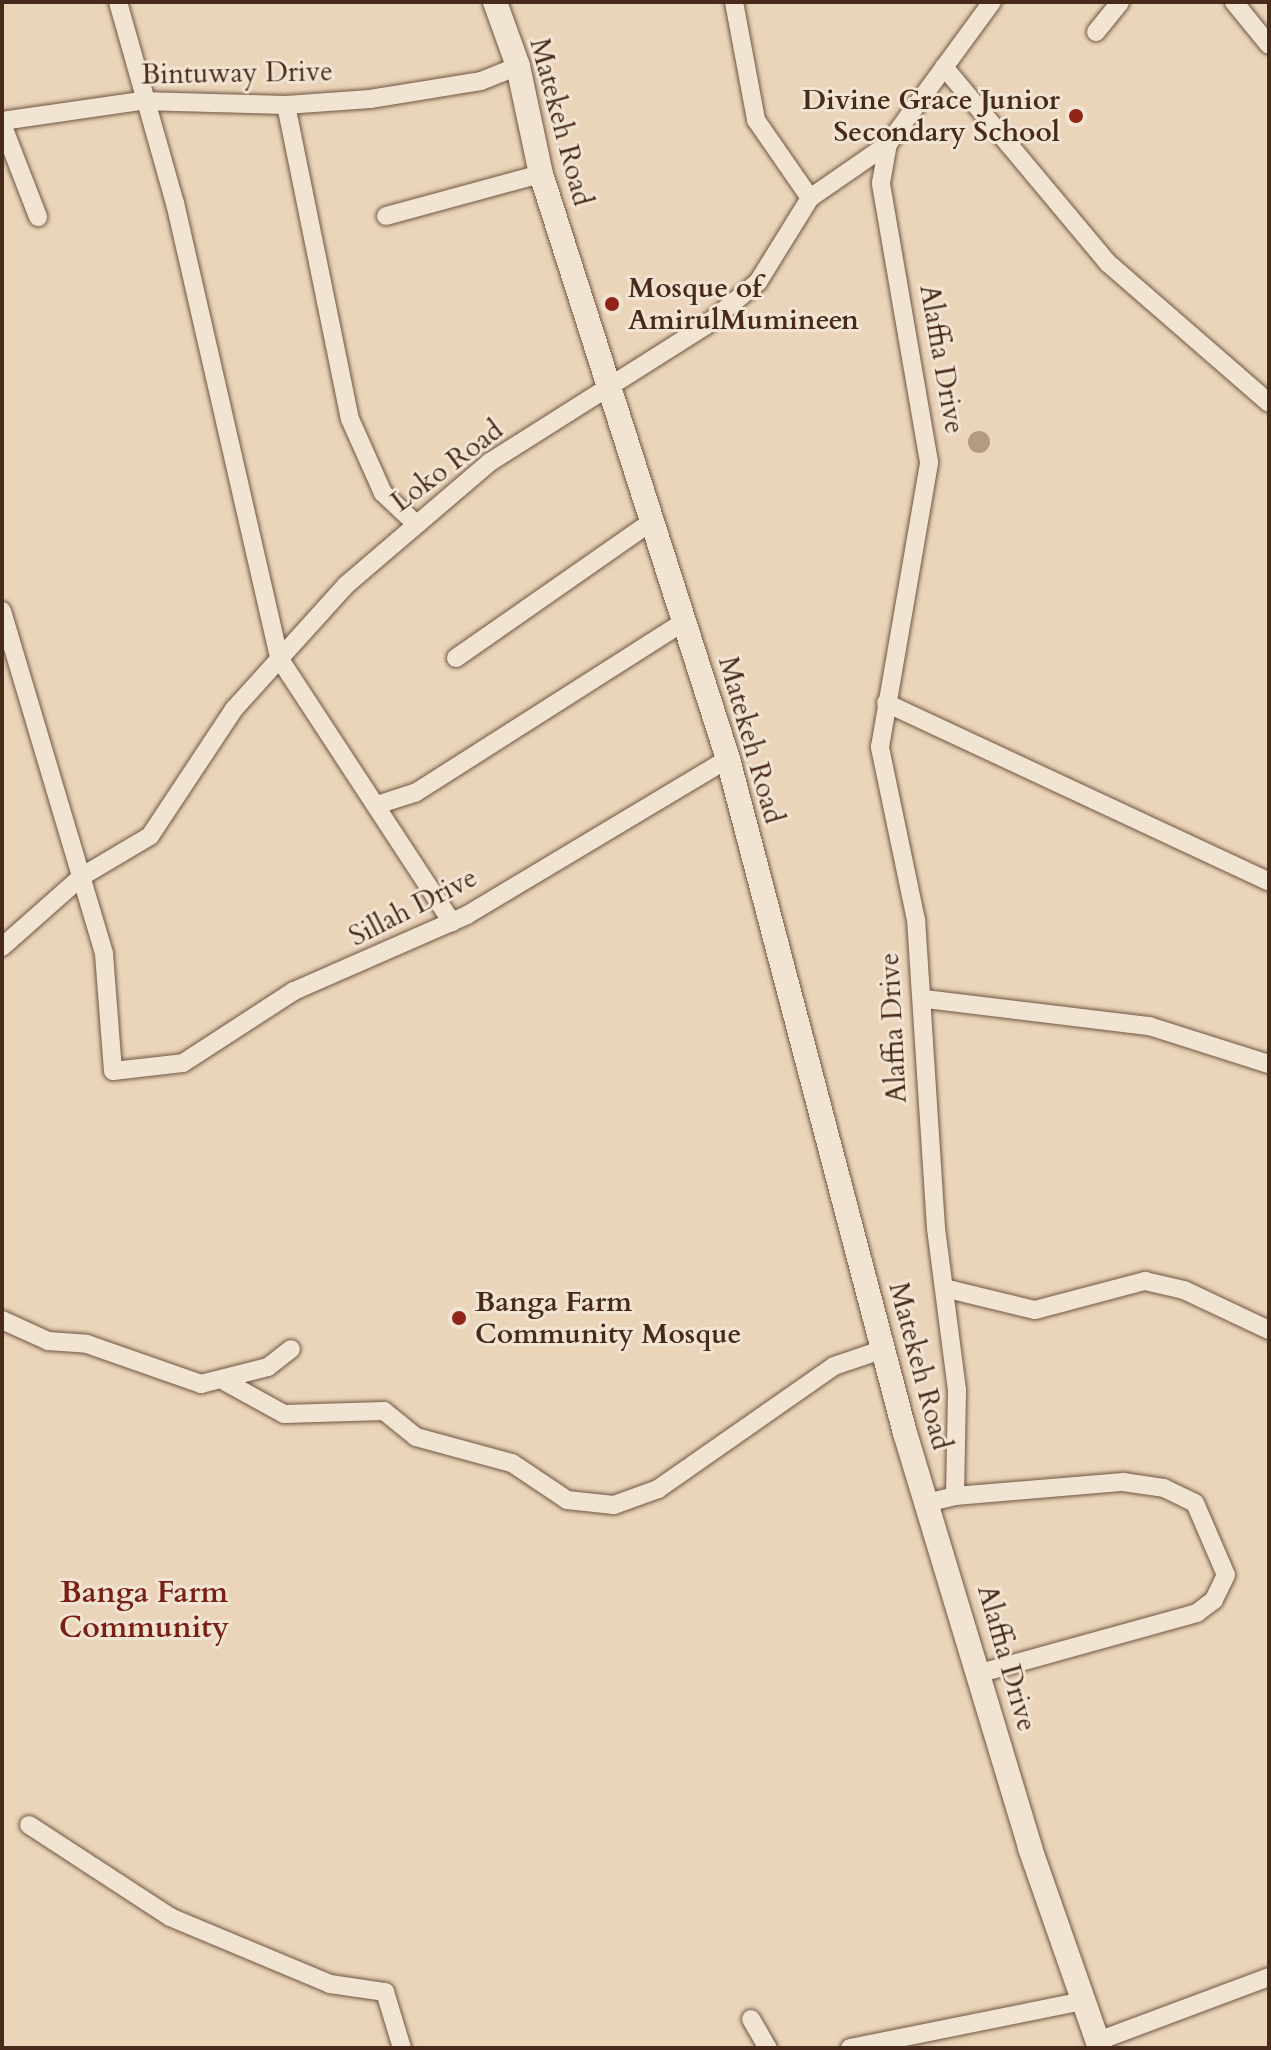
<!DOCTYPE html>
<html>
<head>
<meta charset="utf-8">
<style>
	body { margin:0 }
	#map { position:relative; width:1271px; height:2050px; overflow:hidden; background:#ead5ba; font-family:Cardo,serif }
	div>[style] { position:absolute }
	.water>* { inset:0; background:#b39b83 }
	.round { border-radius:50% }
	.roads { filter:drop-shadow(0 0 2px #705541) drop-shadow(0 0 2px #705541) }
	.minor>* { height:18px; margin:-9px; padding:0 9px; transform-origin:9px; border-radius:9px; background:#f1e4d2 }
	.tertiary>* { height:24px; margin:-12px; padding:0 12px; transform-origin:12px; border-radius:12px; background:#f1e4d2 }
	.dots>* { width:22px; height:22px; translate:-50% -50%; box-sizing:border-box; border:4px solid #f1e4d2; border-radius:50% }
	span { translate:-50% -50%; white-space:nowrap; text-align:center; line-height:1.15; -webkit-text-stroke:6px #f1e4d2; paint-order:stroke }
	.street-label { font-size:28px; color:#472a19 }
	.poi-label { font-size:28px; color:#472a19; font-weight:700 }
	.right { translate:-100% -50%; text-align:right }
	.left { translate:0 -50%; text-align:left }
	.neighbourhood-label { font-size:30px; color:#7a1f14; font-weight:700 }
	.frame { position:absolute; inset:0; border:4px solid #472a19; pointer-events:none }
</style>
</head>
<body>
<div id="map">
	<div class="water">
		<i class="round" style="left:968px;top:431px;width:22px;height:22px"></i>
	</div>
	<div class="roads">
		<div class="minor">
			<i style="left:118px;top:2px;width:209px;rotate:74.2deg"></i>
			<i style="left:175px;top:203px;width:467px;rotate:77.1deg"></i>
			<i style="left:279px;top:658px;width:316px;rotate:56.8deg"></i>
			<i style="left:734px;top:2px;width:120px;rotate:79.4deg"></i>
			<i style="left:756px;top:120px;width:95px;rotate:55.3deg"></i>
			<i style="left:1234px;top:2px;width:55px;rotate:50.9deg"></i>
			<i style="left:1096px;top:32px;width:38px;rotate:-51deg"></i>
			<i style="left:944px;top:67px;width:256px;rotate:50.1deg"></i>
			<i style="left:1108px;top:263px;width:213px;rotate:41deg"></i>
			<i style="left:286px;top:105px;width:320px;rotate:78.5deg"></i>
			<i style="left:350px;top:419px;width:81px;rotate:66deg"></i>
			<i style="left:383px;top:493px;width:44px;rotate:43.2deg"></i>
			<i style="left:2px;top:121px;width:139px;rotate:-8.2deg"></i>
			<i style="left:140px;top:101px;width:146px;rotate:1.6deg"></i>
			<i style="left:286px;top:105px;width:84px;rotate:-4.1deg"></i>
			<i style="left:370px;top:99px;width:112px;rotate:-9.2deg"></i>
			<i style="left:481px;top:81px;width:40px;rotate:-22deg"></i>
			<i style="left:2px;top:124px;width:100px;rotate:68.8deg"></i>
			<i style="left:386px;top:216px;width:161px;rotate:-15.2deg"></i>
			<i style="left:2px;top:611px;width:358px;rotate:73.4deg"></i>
			<i style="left:104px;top:954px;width:117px;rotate:85.6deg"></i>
			<i style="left:113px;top:1071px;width:70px;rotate:-6.5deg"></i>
			<i style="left:183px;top:1063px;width:132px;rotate:-33deg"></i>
			<i style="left:294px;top:991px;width:189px;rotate:-23.7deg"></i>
			<i style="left:467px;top:915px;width:304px;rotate:-30.9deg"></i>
			<i style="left:456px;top:658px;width:241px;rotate:-34.9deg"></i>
			<i style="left:886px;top:703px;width:423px;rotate:25deg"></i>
			<i style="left:377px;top:805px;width:40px;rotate:-18deg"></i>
			<i style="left:415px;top:793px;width:320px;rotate:-32.5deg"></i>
			<i style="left:2px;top:947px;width:106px;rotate:-41.5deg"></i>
			<i style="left:81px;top:877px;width:80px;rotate:-30.7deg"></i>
			<i style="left:150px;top:836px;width:152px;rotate:-56.5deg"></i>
			<i style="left:234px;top:709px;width:167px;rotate:-47.9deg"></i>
			<i style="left:346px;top:585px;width:189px;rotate:-40.5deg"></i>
			<i style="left:490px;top:462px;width:254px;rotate:-32.3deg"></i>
			<i style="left:705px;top:326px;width:69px;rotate:-39.7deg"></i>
			<i style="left:758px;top:282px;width:99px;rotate:-58.2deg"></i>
			<i style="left:810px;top:198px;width:95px;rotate:-34.7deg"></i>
			<i style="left:925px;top:999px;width:226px;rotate:6.9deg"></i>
			<i style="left:1149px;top:1026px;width:126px;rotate:17.6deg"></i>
			<i style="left:948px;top:1289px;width:89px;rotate:13.6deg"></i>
			<i style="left:1035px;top:1310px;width:114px;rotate:-14.8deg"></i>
			<i style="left:1145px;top:1281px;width:40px;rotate:13deg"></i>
			<i style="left:1184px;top:1290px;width:94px;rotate:25.2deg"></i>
			<i style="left:2px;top:1320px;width:51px;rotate:24.5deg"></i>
			<i style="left:48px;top:1341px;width:39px;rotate:4deg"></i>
			<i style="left:87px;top:1344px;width:121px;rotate:19.3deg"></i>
			<i style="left:201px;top:1384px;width:69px;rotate:-14.2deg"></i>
			<i style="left:268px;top:1367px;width:29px;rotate:-38deg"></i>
			<i style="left:226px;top:1382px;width:66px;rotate:28.9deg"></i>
			<i style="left:284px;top:1414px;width:100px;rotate:-1.7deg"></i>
			<i style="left:384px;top:1411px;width:41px;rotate:39.1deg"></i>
			<i style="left:416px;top:1437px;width:99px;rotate:15.2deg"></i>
			<i style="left:512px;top:1463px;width:66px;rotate:33.9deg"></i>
			<i style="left:567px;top:1500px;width:47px;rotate:6.1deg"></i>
			<i style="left:614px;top:1505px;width:47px;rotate:-20deg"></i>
			<i style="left:658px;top:1489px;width:215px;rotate:-34.9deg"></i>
			<i style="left:834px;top:1366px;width:53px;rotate:-18.8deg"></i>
			<i style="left:955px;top:1496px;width:169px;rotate:-4.8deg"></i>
			<i style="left:1123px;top:1482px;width:41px;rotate:8.3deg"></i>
			<i style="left:1164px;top:1488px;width:34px;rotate:26deg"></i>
			<i style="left:1195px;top:1503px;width:78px;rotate:66.7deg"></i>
			<i style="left:1226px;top:1575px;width:28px;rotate:116deg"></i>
			<i style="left:1214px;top:1600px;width:21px;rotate:143deg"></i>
			<i style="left:1197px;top:1613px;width:224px;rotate:164.5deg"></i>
			<i style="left:927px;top:1503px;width:29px;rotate:-14deg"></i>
			<i style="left:955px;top:1496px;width:106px;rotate:-88.9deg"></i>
			<i style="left:957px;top:1390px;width:163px;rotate:-97.4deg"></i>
			<i style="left:936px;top:1228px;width:309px;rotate:-93.7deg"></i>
			<i style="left:916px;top:920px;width:177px;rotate:-101.8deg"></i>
			<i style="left:880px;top:747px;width:289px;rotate:-80.2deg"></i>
			<i style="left:929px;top:462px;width:283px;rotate:-99.8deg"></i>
			<i style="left:881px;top:183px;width:40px;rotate:-80deg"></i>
			<i style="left:888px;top:144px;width:176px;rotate:-53.8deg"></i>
			<i style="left:29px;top:1825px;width:168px;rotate:33.1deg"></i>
			<i style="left:170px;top:1917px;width:173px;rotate:22.7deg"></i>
			<i style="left:330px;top:1984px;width:56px;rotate:8.3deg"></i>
			<i style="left:385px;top:1992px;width:59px;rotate:73.1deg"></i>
			<i style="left:751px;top:2019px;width:34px;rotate:60deg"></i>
			<i style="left:1098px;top:2041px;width:183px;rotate:-20.5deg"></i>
			<i style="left:850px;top:2048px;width:239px;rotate:-11.4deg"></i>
		</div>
		<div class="tertiary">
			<i style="left:495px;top:2px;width:68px;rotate:70.2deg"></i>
			<i style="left:518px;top:66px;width:110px;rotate:78deg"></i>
			<i style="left:541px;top:174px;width:614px;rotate:72.27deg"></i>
			<i style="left:728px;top:759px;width:697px;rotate:75.29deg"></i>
			<i style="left:905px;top:1433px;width:433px;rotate:73.2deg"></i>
			<i style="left:1030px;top:1848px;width:212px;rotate:70.7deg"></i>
		</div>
	</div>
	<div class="dots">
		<i style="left:1076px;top:116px;background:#8f2418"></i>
		<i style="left:612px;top:304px;background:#8f2418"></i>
		<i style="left:459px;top:1318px;background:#8f2418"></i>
	</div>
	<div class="street-label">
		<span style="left:237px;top:73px;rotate:-1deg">Bintuway Drive</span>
		<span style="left:561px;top:122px;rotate:75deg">Matekeh Road</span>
		<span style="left:942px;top:359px;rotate:80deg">Alaffia Drive</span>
		<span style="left:447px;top:466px;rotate:-37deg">Loko Road</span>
		<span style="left:751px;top:740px;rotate:74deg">Matekeh Road</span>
		<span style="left:413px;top:907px;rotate:-27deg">Sillah Drive</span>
		<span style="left:893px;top:1028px;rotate:-93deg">Alaffia Drive</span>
		<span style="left:920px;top:1366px;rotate:75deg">Matekeh Road</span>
		<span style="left:1007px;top:1658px;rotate:74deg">Alaffia Drive</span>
	</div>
	<div class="poi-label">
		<span class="right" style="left:1060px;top:116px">Divine Grace Junior<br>Secondary School</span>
		<span class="left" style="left:628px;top:304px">Mosque of<br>AmirulMumineen</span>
		<span class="left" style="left:475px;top:1318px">Banga Farm<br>Community Mosque</span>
	</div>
	<div class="neighbourhood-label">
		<span style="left:144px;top:1610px">Banga Farm<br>Community</span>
	</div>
	<div class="frame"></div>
</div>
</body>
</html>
